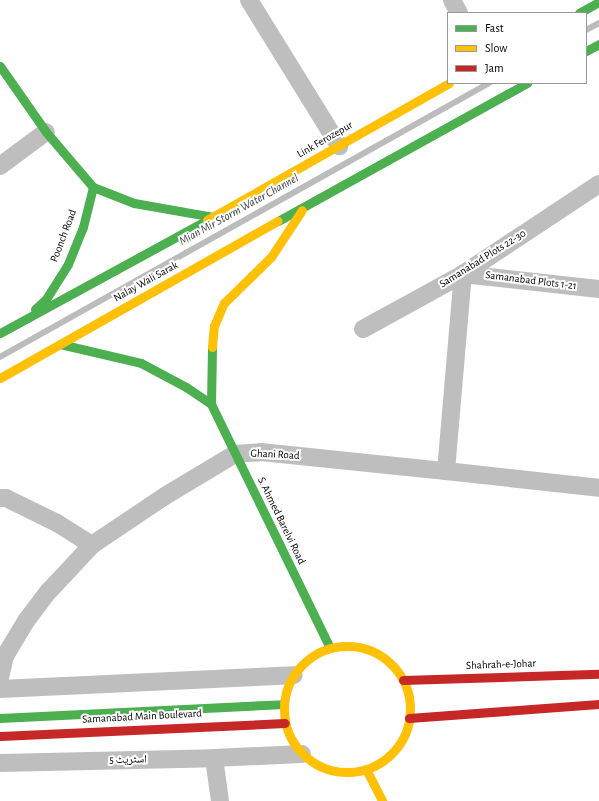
<!DOCTYPE html>
<html>
<head>
<meta charset="utf-8">
<style>
	body { margin:0 }
	#map { position:relative; width:599px; height:801px; overflow:hidden; background:#fff; font-family:"Alegreya Sans","Noto Naskh Arabic",sans-serif }
	div>[style] { position:absolute }
	.stream>* { height:6px; margin:-3px; padding:0 3px; transform-origin:3px; border-radius:3px; background:#bcbcbc }
	.street>* { height:18px; margin:-9px; padding:0 9px; transform-origin:9px; border-radius:9px; background:#bebebe }
	.fast>* { height:9px; margin:-4.5px; padding:0 4.5px; transform-origin:4.5px; border-radius:4.5px; background:#4caf50 }
	.slow>* { height:9px; margin:-4.5px; padding:0 4.5px; transform-origin:4.5px; border-radius:4.5px; background:#ffc107 }
	.slow>.ring { margin:-4.5px; padding:0; box-sizing:content-box; background:none; border:9px solid #ffc107; border-radius:50% }
	.jam>* { height:9px; margin:-4.5px; padding:0 4.5px; transform-origin:4.5px; border-radius:4.5px; background:#c62828 }
	span { translate:-50% -50%; white-space:nowrap; text-align:center; line-height:1.15; -webkit-text-stroke:4px #fff; paint-order:stroke }
	.street-label { font-size:11px; color:#000 }
	.water-label { font-size:12px; color:#414141; font-style:italic }
	.legend { position:absolute; left:447px; top:12px; width:140px; height:72px; box-sizing:border-box; background:#fff; border:1px solid #999; margin:0; padding:5px 7px; list-style:none; font-size:12px; color:#000 }
	.legend li { display:flex; align-items:center; gap:8px; height:20px }
	.legend b { width:20px; border:1px solid #999 }
</style>
</head>
<body>
<div id="map">
	<div class="stream">
		<i style="left:586px;top:30px;width:15px;rotate:-28deg"></i>
		<i style="left:0;top:357px;width:561px;rotate:-29.26deg"></i>
	</div>
	<div class="street">
		<i style="left:249px;top:0;width:172px;rotate:58.3deg"></i>
		<i style="left:452px;top:0;width:15px;rotate:62deg"></i>
		<i style="left:0;top:166px;width:57px;rotate:-36.5deg"></i>
		<i style="left:363px;top:329px;width:114px;rotate:-28.8deg"></i>
		<i style="left:463px;top:274px;width:163px;rotate:-33.5deg"></i>
		<i style="left:446px;top:471px;width:198px;rotate:-85.1deg"></i>
		<i style="left:463px;top:274px;width:137px;rotate:6.3deg"></i>
		<i style="left:0;top:498px;width:6px"></i>
		<i style="left:6px;top:498px;width:57px;rotate:26.1deg"></i>
		<i style="left:57px;top:523px;width:41px;rotate:32.2deg"></i>
		<i style="left:0;top:678px;width:23px;rotate:-77deg"></i>
		<i style="left:5px;top:656px;width:41px;rotate:-59deg"></i>
		<i style="left:26px;top:621px;width:38px;rotate:-53deg"></i>
		<i style="left:49px;top:591px;width:63px;rotate:-46.9deg"></i>
		<i style="left:92px;top:545px;width:88px;rotate:-33.9deg"></i>
		<i style="left:165px;top:496px;width:82px;rotate:-31deg"></i>
		<i style="left:235px;top:454px;width:26px;rotate:-4deg"></i>
		<i style="left:261px;top:452px;width:186px;rotate:5.9deg"></i>
		<i style="left:446px;top:471px;width:154px;rotate:6.3deg"></i>
		<i style="left:0;top:689px;width:294px;rotate:-2.7deg"></i>
		<i style="left:214px;top:758px;width:88px;rotate:-2.6deg"></i>
		<i style="left:0;top:763px;width:214px;rotate:-1.3deg"></i>
		<i style="left:214px;top:758px;width:43px;rotate:82.1deg"></i>
	</div>
	<div class="fast">
		<i style="left:579px;top:13px;width:23px;rotate:-29deg"></i>
		<i style="left:586px;top:51px;width:15px;rotate:-28deg"></i>
		<i style="left:0;top:66px;width:80px;rotate:55.1deg"></i>
		<i style="left:46px;top:132px;width:72px;rotate:49.5deg"></i>
		<i style="left:93px;top:187px;width:44px;rotate:21.3deg"></i>
		<i style="left:134px;top:203px;width:80px;rotate:10deg"></i>
		<i style="left:278px;top:221px;width:285px;rotate:-29deg"></i>
		<i style="left:35px;top:309px;width:15px;rotate:-42deg"></i>
		<i style="left:46px;top:299px;width:41px;rotate:-57.8deg"></i>
		<i style="left:68px;top:264px;width:40px;rotate:-68deg"></i>
		<i style="left:83px;top:227px;width:41px;rotate:-76deg"></i>
		<i style="left:0;top:333px;width:236px;rotate:-28.6deg"></i>
		<i style="left:60px;top:344px;width:83px;rotate:13.2deg"></i>
		<i style="left:141px;top:363px;width:51px;rotate:28.1deg"></i>
		<i style="left:186px;top:387px;width:30px;rotate:34deg"></i>
		<i style="left:212px;top:347px;width:57px;rotate:91deg"></i>
		<i style="left:211px;top:404px;width:271px;rotate:64deg"></i>
		<i style="left:0;top:718px;width:284px;rotate:-2.8deg"></i>
	</div>
	<div class="slow">
		<i style="left:207px;top:220px;width:278px;rotate:-29.5deg"></i>
		<i style="left:212px;top:347px;width:21px;rotate:-85deg"></i>
		<i style="left:214px;top:326px;width:25px;rotate:-67deg"></i>
		<i style="left:224px;top:303px;width:66px;rotate:-44.4deg"></i>
		<i style="left:271px;top:257px;width:56px;rotate:-56.6deg"></i>
		<i style="left:0;top:378px;width:319px;rotate:-29.5deg"></i>
		<i class="ring" style="left:284px;top:646px;width:117px;height:117px"></i>
		<i style="left:366px;top:769px;width:36px;rotate:63deg"></i>
	</div>
	<div class="jam">
		<i style="left:403px;top:680px;width:196px;rotate:-1.8deg"></i>
		<i style="left:409px;top:718px;width:191px;rotate:-4.2deg"></i>
		<i style="left:0;top:736px;width:285px;rotate:-2.6deg"></i>
	</div>
	<div class="street-label">
		<span style="left:325px;top:140px;rotate:-30deg">Link Ferozepur</span>
		<span style="left:64px;top:236px;rotate:-69deg">Poonch Road</span>
		<span style="left:483px;top:259px;rotate:-32deg">Samanabad Plots 22-30</span>
		<span style="left:531px;top:281px;rotate:7deg">Samanabad Plots 1-21</span>
		<span style="left:146px;top:282px;rotate:-29deg">Nalay Wali Sarak</span>
		<span style="left:275px;top:455px;rotate:3deg">Ghani Road</span>
		<span style="left:281px;top:521px;rotate:64deg">S. Ahmed Barelvi Road</span>
		<span style="left:501px;top:665px;rotate:-2deg">Shahrah-e-Johar</span>
		<span style="left:142px;top:717px;rotate:-3deg">Samanabad Main Boulevard</span>
		<span style="left:128px;top:760px;rotate:-1deg">اسٹریٹ 5</span>
	</div>
	<div class="water-label">
		<span style="left:239px;top:210px;rotate:-29deg">Mian Mir Storm Water Channel</span>
	</div>
	<ul class="legend">
	<li><b style="height:5px;background:#4caf50"></b>Fast</li>
	<li><b style="height:5px;background:#ffc107"></b>Slow</li>
	<li><b style="height:5px;background:#c62828"></b>Jam</li>
	</ul>
</div>
</body>
</html>
